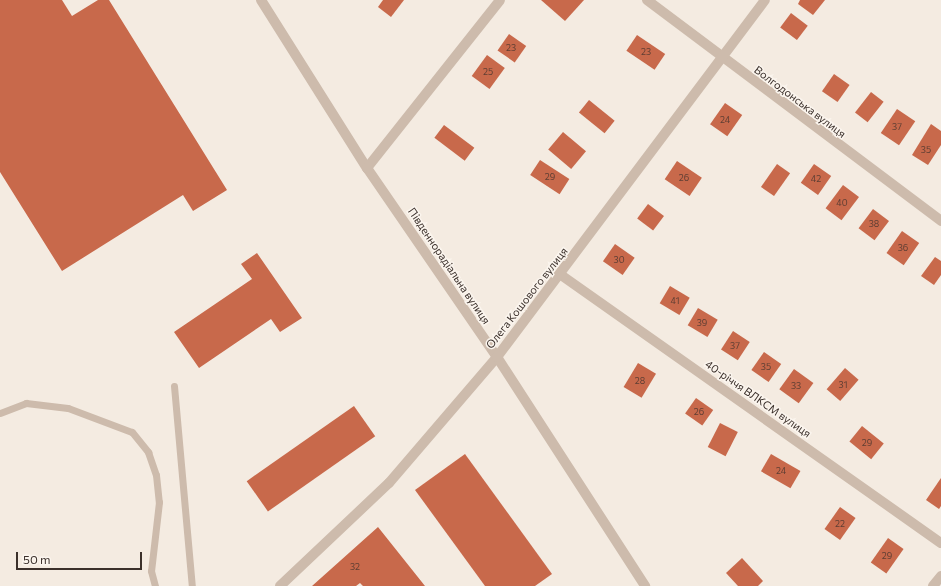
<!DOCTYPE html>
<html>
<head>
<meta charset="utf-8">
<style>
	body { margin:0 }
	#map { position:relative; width:941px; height:586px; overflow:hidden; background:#f4ebe1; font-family:Commissioner,sans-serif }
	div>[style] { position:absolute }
	.building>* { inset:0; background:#c8694b; transform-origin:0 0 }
	.lane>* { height:7px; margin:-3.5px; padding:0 3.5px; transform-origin:3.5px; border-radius:3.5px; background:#cdbbac }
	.street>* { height:10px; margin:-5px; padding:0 5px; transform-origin:5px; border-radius:5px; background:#cdbbac }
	span { translate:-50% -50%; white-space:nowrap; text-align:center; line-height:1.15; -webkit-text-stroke:3px #fbf5ee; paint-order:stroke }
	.number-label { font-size:9px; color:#5e3e33 }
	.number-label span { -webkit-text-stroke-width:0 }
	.street-label { font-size:11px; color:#3b302b }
	.scale { position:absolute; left:16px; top:552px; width:126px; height:18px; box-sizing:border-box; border:2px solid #3b302b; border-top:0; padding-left:5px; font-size:12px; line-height:14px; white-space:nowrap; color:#3b302b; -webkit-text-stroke:3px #fbf5ee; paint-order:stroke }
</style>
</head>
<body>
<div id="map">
	<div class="building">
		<i style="clip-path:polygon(0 0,62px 0,72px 16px,98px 0,109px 0,227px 190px,193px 211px,183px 195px,62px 271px,0 172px)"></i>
		<i style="clip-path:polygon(383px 0,404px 0,391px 17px,378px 7px)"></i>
		<i style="clip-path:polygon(541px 0,584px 0,565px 21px)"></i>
		<i style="clip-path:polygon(800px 0,825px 0,813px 15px,798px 4px)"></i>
		<i style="left:791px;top:13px;width:21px;height:18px;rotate:37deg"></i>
		<i style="left:509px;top:34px;width:21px;height:20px;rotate:35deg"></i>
		<i style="left:637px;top:35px;width:34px;height:19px;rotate:34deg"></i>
		<i style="left:487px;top:55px;width:22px;height:26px;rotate:36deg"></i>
		<i style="left:834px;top:74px;width:19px;height:21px;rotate:35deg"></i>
		<i style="left:871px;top:92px;width:16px;height:26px;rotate:38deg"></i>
		<i style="left:589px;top:100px;width:33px;height:16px;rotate:39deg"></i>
		<i style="left:725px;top:103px;width:21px;height:26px;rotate:35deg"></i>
		<i style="left:897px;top:109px;width:22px;height:29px;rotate:34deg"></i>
		<i style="clip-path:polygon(931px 124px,941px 131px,941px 145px,928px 165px,912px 155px)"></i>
		<i style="left:444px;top:125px;width:38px;height:16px;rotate:37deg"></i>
		<i style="left:563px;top:132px;width:30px;height:23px;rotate:40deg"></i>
		<i style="left:540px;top:160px;width:35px;height:18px;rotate:33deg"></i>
		<i style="left:677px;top:161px;width:30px;height:22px;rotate:34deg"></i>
		<i style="left:777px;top:164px;width:16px;height:28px;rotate:35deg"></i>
		<i style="left:814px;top:164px;width:21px;height:23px;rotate:35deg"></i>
		<i style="left:843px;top:185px;width:20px;height:29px;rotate:37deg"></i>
		<i style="left:648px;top:204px;width:20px;height:18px;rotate:37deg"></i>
		<i style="left:873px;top:209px;width:20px;height:24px;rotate:37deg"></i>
		<i style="left:902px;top:231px;width:21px;height:27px;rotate:35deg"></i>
		<i style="left:615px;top:244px;width:24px;height:21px;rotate:35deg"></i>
		<i style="clip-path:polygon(257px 253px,302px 318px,280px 332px,271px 319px,199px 368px,174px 332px,252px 279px,241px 264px)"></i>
		<i style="clip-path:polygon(935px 257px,941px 261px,941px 275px,934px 285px,921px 276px)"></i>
		<i style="left:670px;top:286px;width:23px;height:20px;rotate:31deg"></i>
		<i style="left:698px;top:308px;width:23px;height:20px;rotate:31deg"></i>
		<i style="left:733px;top:331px;width:20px;height:22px;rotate:33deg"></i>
		<i style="left:764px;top:352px;width:21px;height:22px;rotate:35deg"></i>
		<i style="left:638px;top:363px;width:21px;height:28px;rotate:31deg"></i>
		<i style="left:845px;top:368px;width:18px;height:28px;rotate:41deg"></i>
		<i style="left:794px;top:369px;width:24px;height:25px;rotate:36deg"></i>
		<i style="left:696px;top:398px;width:21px;height:19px;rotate:35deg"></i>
		<i style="left:354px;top:406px;width:37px;height:131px;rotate:55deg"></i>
		<i style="left:720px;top:423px;width:20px;height:27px;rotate:27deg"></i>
		<i style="left:862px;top:426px;width:28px;height:20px;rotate:39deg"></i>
		<i style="clip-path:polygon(465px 454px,552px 574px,535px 586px,485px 586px,415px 490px)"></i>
		<i style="left:771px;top:454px;width:34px;height:20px;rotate:30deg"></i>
		<i style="clip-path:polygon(941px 478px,941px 506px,939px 509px,926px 500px)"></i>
		<i style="left:840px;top:507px;width:19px;height:27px;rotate:35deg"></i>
		<i style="clip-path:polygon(378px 527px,425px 586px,363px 586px,360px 583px,356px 586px,312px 586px)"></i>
		<i style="left:888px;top:538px;width:19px;height:30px;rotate:35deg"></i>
		<i style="clip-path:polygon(742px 558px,763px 581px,758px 586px,738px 586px,726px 573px)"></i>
	</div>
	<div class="lane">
		<i style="left:174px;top:386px;width:201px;rotate:84.9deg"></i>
		<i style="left:0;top:413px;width:28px;rotate:-21deg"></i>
		<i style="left:26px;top:403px;width:42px;rotate:6.8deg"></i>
		<i style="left:68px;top:408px;width:68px;rotate:20.6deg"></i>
		<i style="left:132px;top:432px;width:26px;rotate:51deg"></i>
		<i style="left:148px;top:452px;width:24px;rotate:71deg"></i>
		<i style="left:156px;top:475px;width:27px;rotate:84deg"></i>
		<i style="left:159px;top:502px;width:69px;rotate:96.6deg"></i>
		<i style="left:151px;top:571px;width:16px;rotate:75deg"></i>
	</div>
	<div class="street">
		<i style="left:261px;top:0;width:199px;rotate:57.8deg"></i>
		<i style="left:367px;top:168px;width:229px;rotate:55.5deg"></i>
		<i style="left:497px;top:357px;width:273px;rotate:57.1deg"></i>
		<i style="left:647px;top:0;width:368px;rotate:36.9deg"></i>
		<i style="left:367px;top:168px;width:214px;rotate:-51.6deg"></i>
		<i style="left:561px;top:275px;width:465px;rotate:35.2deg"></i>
		<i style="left:280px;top:586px;width:150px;rotate:-43.4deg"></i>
		<i style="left:389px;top:483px;width:166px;rotate:-49.4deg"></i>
		<i style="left:497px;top:357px;width:446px;rotate:-53.1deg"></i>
		<i style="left:933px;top:586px;width:13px;rotate:-51deg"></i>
	</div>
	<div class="number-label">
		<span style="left:511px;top:48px">23</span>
		<span style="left:646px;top:52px">23</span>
		<span style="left:488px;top:72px">25</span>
		<span style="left:725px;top:120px">24</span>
		<span style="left:897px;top:127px">37</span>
		<span style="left:926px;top:150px">35</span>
		<span style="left:550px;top:177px">29</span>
		<span style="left:684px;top:178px">26</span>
		<span style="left:816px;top:179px">42</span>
		<span style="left:842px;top:203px">40</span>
		<span style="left:874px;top:224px">38</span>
		<span style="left:903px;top:248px">36</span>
		<span style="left:619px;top:260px">30</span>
		<span style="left:675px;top:301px">41</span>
		<span style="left:702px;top:323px">39</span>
		<span style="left:735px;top:346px">37</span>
		<span style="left:766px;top:367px">35</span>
		<span style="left:640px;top:381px">28</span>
		<span style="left:843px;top:385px">31</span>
		<span style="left:796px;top:386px">33</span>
		<span style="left:699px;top:412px">26</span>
		<span style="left:867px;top:443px">29</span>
		<span style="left:781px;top:471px">24</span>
		<span style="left:840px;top:524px">22</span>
		<span style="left:887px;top:556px">29</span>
		<span style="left:355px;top:567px">32</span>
	</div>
	<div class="street-label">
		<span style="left:800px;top:102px;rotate:37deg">Волгодонська вулиця</span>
		<span style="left:449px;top:266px;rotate:56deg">Південнорадіальна вулиця</span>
		<span style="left:527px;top:298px;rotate:-52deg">Олега Кошового вулиця</span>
		<span style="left:758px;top:399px;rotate:35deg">40-річчя ВЛКСМ вулиця</span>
	</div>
	<div class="scale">50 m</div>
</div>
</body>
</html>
